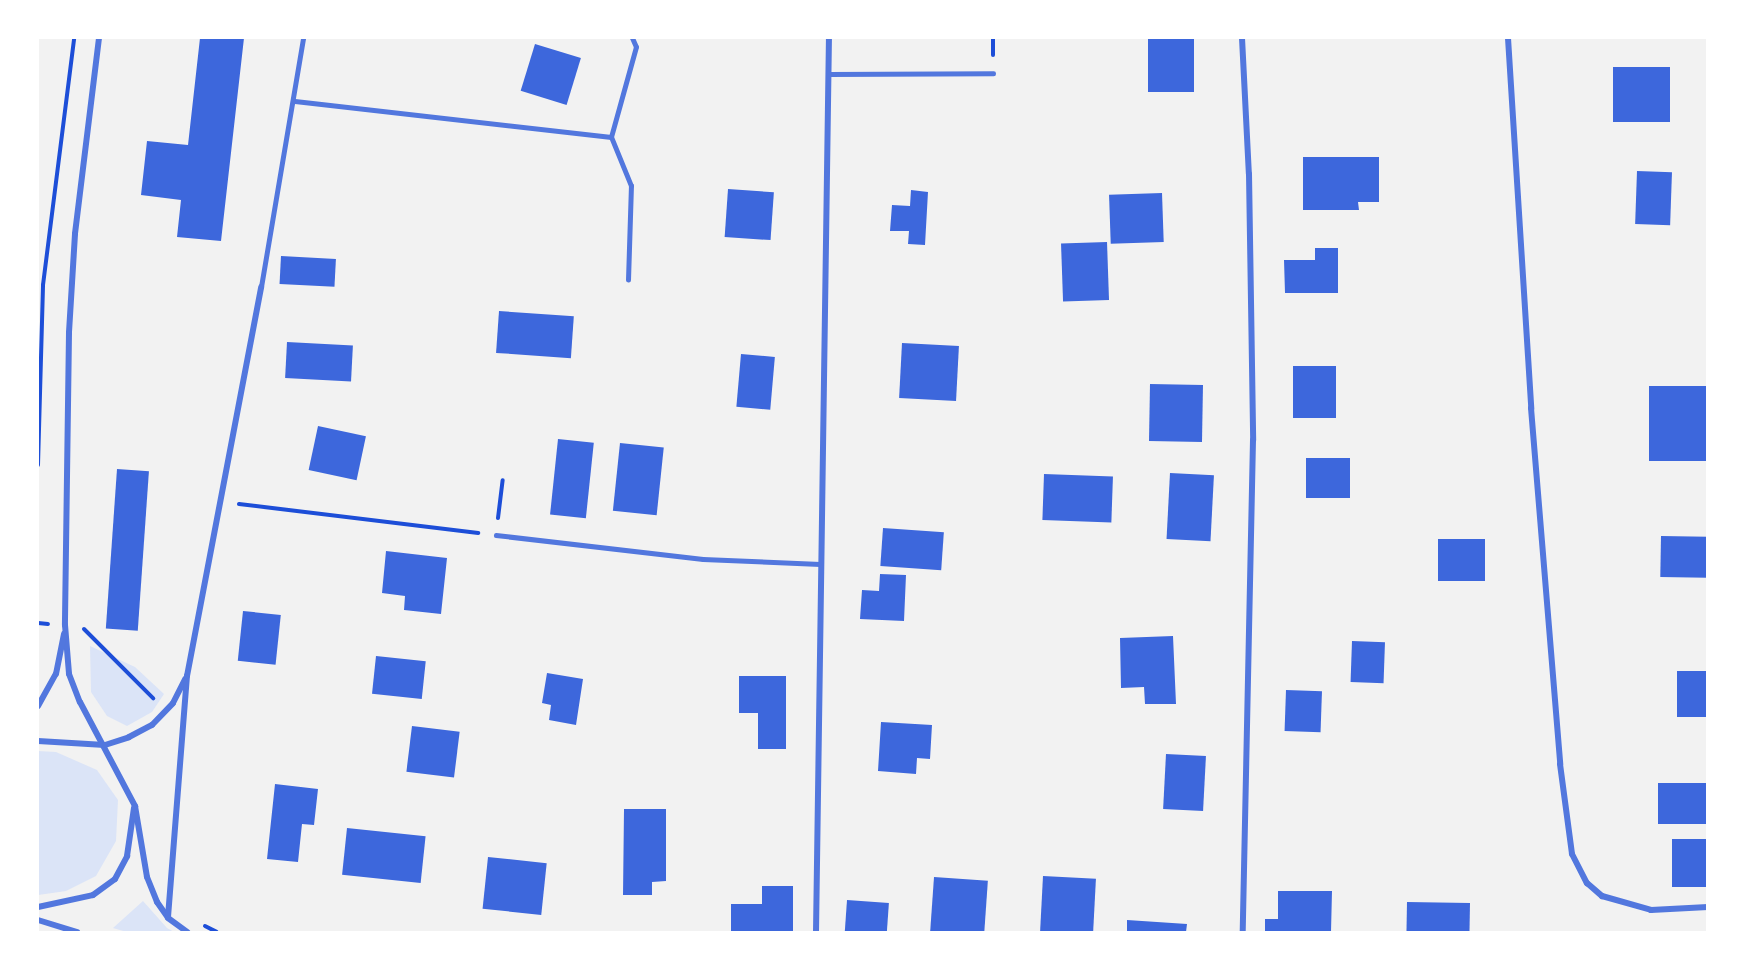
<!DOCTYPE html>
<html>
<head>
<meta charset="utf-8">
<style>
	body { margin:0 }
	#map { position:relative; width:1745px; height:970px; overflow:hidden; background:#f2f2f2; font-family:"Noto Serif",serif }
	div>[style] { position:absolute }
	.green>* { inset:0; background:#dbe4f7 }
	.building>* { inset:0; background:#3d67dc; transform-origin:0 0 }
	.path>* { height:4px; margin:-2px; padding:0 2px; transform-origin:2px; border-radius:2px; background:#1d4ed8 }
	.service>* { height:4.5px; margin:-2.25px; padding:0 2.25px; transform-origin:2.25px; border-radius:2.25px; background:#5277de }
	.minor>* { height:6px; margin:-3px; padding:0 3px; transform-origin:3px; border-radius:3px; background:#5277de }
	span { translate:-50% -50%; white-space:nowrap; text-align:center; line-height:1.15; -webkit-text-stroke:6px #fff; paint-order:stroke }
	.frame { position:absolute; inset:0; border:39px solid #fff; pointer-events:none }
</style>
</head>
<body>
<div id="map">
	<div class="green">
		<i style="clip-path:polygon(90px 646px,135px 667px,164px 694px,152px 712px,127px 726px,107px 716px,91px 692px)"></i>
		<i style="clip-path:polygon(38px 751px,56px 752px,97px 770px,118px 800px,116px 841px,96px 876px,66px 891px,38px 895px)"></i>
		<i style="clip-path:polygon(143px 901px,167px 928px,174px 932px,127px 932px,113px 928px)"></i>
	</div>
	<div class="building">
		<i style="clip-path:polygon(200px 38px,244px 38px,221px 241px,177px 237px,181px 200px,141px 195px,147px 141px,188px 145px)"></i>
		<i style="left:1148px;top:38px;width:46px;height:54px"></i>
		<i style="left:535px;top:44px;width:48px;height:49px;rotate:17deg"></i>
		<i style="left:1613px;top:67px;width:57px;height:55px"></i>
		<i style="clip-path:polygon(1303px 157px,1379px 157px,1379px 202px,1358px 202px,1359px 210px,1303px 210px)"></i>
		<i style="left:1637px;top:171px;width:35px;height:53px;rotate:2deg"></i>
		<i style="left:728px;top:189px;width:46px;height:48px;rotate:4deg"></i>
		<i style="clip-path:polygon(911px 190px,928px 192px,925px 245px,908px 244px,909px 231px,890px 231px,892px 205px,910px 206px)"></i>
		<i style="left:1162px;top:193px;width:49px;height:53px;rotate:88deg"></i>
		<i style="left:1107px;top:242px;width:58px;height:46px;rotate:88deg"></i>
		<i style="clip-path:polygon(1315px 248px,1338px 248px,1338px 293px,1285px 293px,1284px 260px,1315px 260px)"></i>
		<i style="left:281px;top:256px;width:55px;height:28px;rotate:3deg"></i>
		<i style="left:499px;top:311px;width:75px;height:42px;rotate:4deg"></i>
		<i style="left:287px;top:342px;width:66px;height:36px;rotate:3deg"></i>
		<i style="left:902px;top:343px;width:57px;height:55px;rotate:3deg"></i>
		<i style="left:741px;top:354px;width:34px;height:53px;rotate:5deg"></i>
		<i style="left:1293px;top:366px;width:43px;height:52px"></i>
		<i style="left:1150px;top:384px;width:53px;height:57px;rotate:1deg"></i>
		<i style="left:1649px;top:386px;width:58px;height:75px"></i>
		<i style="left:318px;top:426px;width:49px;height:45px;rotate:12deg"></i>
		<i style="left:558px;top:439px;width:36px;height:76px;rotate:6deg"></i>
		<i style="left:620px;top:443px;width:44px;height:68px;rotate:6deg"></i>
		<i style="left:1306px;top:458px;width:44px;height:40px"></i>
		<i style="left:117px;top:469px;width:32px;height:160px;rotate:4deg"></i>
		<i style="left:1170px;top:473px;width:44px;height:66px;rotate:3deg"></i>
		<i style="left:1044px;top:474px;width:69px;height:46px;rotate:2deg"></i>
		<i style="left:883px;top:528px;width:61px;height:38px;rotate:4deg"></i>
		<i style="left:1661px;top:536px;width:47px;height:41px;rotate:1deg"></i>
		<i style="left:1438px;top:539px;width:47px;height:42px"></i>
		<i style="clip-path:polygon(386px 551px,447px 558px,441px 614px,404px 610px,405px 596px,382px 593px)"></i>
		<i style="clip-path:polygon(880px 574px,906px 575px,904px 621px,860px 619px,862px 590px,879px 591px)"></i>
		<i style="left:243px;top:611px;width:38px;height:50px;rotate:6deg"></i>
		<i style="clip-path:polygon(1173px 636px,1176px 704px,1145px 704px,1144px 687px,1121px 688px,1120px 638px)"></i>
		<i style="left:1352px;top:641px;width:33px;height:41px;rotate:2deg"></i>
		<i style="left:376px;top:656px;width:50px;height:38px;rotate:6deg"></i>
		<i style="left:1677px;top:671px;width:31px;height:46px"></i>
		<i style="clip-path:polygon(547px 673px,583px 679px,576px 725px,549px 720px,551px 705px,542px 703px)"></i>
		<i style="clip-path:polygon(739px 676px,786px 676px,786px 749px,758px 749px,758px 713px,739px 713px)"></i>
		<i style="left:1286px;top:690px;width:36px;height:41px;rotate:2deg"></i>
		<i style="clip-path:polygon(881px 722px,932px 725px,930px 759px,917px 758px,916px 774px,878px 771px)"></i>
		<i style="left:412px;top:726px;width:48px;height:46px;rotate:7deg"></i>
		<i style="left:1166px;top:754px;width:40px;height:55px;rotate:3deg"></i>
		<i style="left:1658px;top:783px;width:50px;height:41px"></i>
		<i style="clip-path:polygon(275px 784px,318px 789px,314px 825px,302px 824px,298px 862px,267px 859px)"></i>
		<i style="clip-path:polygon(624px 809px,666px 809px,666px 881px,652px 882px,652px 895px,623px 895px)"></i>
		<i style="left:347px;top:828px;width:79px;height:47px;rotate:6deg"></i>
		<i style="left:1672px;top:839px;width:35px;height:48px"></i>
		<i style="left:488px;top:857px;width:59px;height:52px;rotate:6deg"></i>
		<i style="left:1043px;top:876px;width:53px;height:56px;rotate:3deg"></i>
		<i style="left:934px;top:877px;width:54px;height:55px;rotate:4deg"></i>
		<i style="clip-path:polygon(762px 886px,793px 886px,793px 932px,731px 932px,731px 904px,762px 904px)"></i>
		<i style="clip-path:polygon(1278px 891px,1332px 891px,1331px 932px,1265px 932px,1265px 919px,1278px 919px)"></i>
		<i style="left:847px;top:900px;width:42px;height:32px;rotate:4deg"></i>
		<i style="left:1407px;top:902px;width:63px;height:30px;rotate:1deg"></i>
		<i style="clip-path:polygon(1127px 920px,1187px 924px,1186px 932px,1127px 932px)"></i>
	</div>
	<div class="path">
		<i style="left:993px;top:38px;width:17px;rotate:90deg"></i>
		<i style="left:38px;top:465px;width:180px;rotate:-88.4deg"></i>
		<i style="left:43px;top:285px;width:249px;rotate:-82.8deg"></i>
		<i style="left:239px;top:504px;width:241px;rotate:6.9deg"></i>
		<i style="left:498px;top:518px;width:38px;rotate:-83deg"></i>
		<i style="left:38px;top:623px;width:10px;rotate:6deg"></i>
		<i style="left:84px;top:629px;width:98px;rotate:45deg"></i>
		<i style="left:205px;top:926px;width:13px;rotate:27deg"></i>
	</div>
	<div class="service">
		<i style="left:829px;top:74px;width:164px;rotate:-0.3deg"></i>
		<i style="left:295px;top:101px;width:318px;rotate:6.5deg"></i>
		<i style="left:628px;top:280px;width:94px;rotate:-88.2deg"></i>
		<i style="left:631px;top:186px;width:53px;rotate:-112.2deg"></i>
		<i style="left:611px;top:137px;width:93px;rotate:-74.5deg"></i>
		<i style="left:636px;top:47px;width:10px;rotate:-114deg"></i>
		<i style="left:261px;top:287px;width:253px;rotate:-80.4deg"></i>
		<i style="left:496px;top:535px;width:208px;rotate:6.6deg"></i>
		<i style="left:703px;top:559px;width:117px;rotate:2.4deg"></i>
	</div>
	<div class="minor">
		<i style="left:99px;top:38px;width:197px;rotate:97deg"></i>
		<i style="left:75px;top:234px;width:99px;rotate:93.5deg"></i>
		<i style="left:69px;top:333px;width:292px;rotate:90.8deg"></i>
		<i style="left:65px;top:625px;width:49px;rotate:85.3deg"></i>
		<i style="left:69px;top:674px;width:30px;rotate:69deg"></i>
		<i style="left:80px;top:702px;width:118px;rotate:62.1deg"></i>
		<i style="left:135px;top:806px;width:72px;rotate:80.4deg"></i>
		<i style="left:147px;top:877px;width:27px;rotate:68deg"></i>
		<i style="left:157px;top:902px;width:19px;rotate:55deg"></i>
		<i style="left:168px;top:918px;width:24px;rotate:36deg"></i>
		<i style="left:1242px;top:38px;width:136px;rotate:87.1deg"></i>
		<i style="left:1249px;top:174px;width:266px;rotate:89.1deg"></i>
		<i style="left:1253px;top:440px;width:492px;rotate:91.2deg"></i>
		<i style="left:1508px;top:38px;width:371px;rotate:86.4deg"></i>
		<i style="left:1531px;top:408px;width:357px;rotate:85.3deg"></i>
		<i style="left:1560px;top:764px;width:91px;rotate:82.4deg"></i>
		<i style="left:1572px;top:854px;width:33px;rotate:63deg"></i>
		<i style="left:1587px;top:883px;width:20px;rotate:41deg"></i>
		<i style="left:1602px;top:896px;width:51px;rotate:15.9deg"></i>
		<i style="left:1651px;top:910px;width:57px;rotate:-3deg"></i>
		<i style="left:38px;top:706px;width:37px;rotate:-61deg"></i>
		<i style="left:56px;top:674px;width:41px;rotate:-78.7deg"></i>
		<i style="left:38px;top:741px;width:67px;rotate:3.4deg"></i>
		<i style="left:105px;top:745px;width:25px;rotate:-18deg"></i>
		<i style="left:129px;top:737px;width:26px;rotate:-28deg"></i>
		<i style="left:152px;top:725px;width:30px;rotate:-46deg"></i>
		<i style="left:173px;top:703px;width:27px;rotate:-63deg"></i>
		<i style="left:38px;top:907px;width:56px;rotate:-12.3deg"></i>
		<i style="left:93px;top:895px;width:27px;rotate:-36deg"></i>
		<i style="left:115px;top:879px;width:26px;rotate:-62deg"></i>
		<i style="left:127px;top:856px;width:49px;rotate:-81.7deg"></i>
		<i style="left:168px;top:917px;width:242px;rotate:-85.5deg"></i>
		<i style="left:187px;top:676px;width:396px;rotate:-79.2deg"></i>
		<i style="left:38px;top:920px;width:41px;rotate:17.1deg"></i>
		<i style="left:816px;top:932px;width:894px;rotate:-89.17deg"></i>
	</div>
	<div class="frame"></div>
</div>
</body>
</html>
